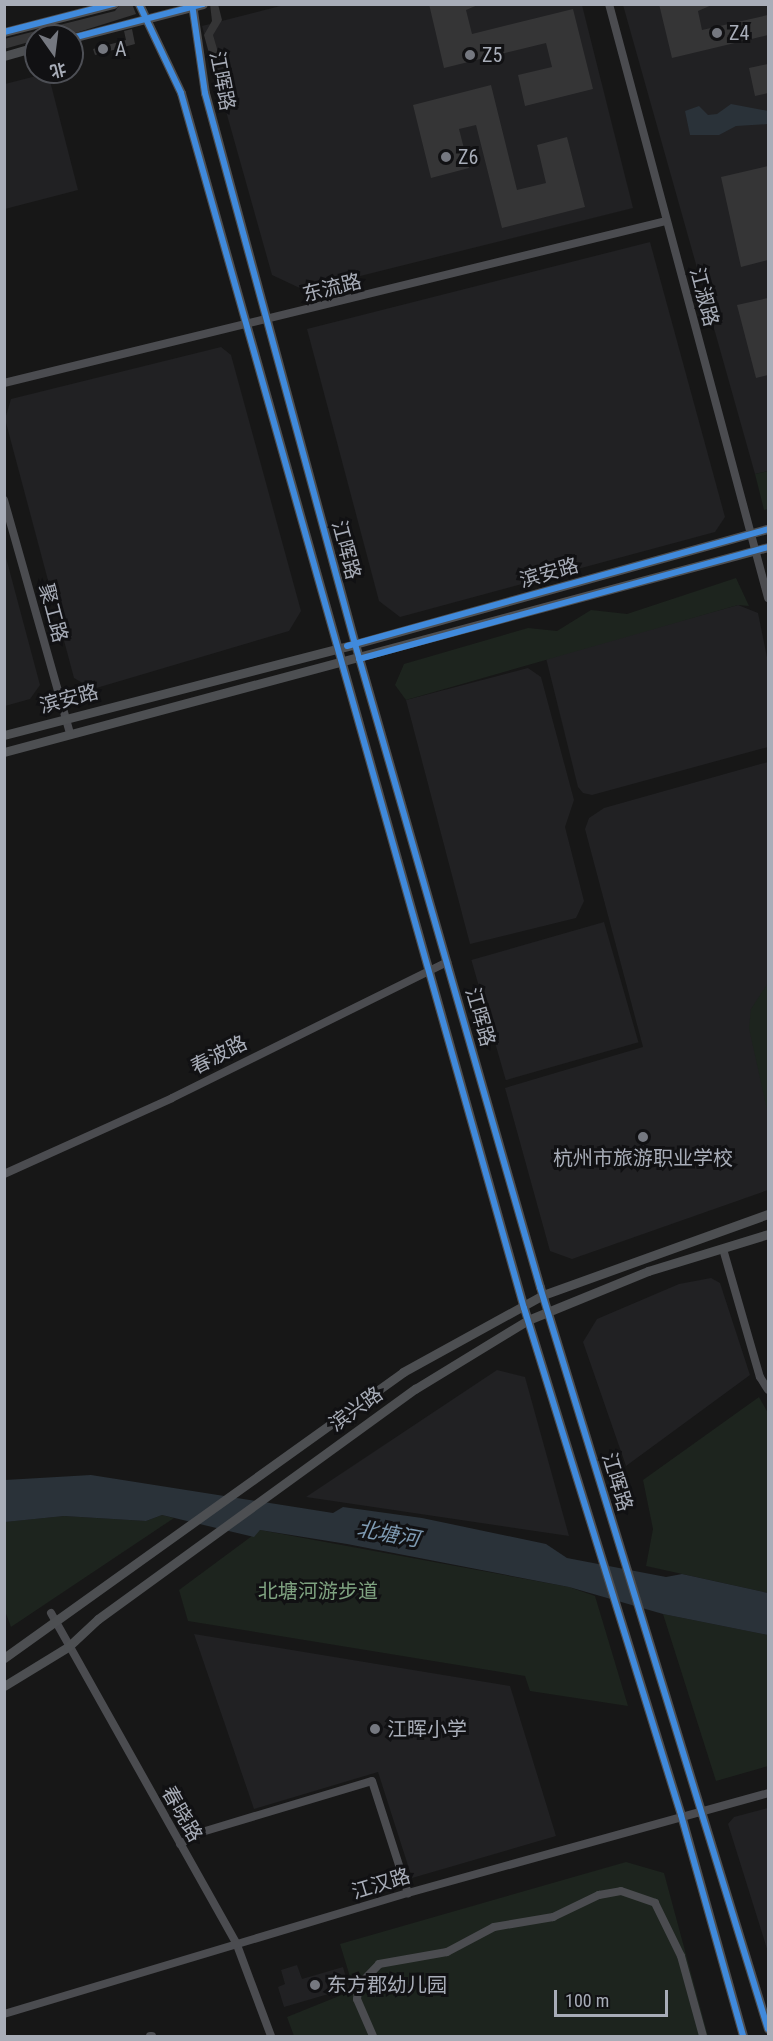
<!DOCTYPE html>
<html>
<head>
<meta charset="utf-8">
<style>
	body { margin:0 }
	#map { position:relative; width:773px; height:2041px; overflow:hidden; background:#171717; font-family:"Roboto Condensed","Noto Sans SC",sans-serif }
	div>[style] { position:absolute }
	.built>* { inset:0; background:#212123; transform-origin:0 0 }
	.green>* { inset:0; background:#1d241e }
	.water>* { inset:0; background:#2a3239 }
	.building>* { inset:0; background:#353536 }
	.minor>* { height:8px; margin:-4px; padding:0 4px; transform-origin:4px; border-radius:4px; background:#4b4c50 }
	.major>* { height:9px; margin:-4.5px; padding:0 4.5px; transform-origin:4.5px; border-radius:4.5px; background:#4d4f52 }
	.cycleway>* { height:6px; margin:-3px; padding:0 3px; transform-origin:3px; border-radius:3px; background:#408adc }
	.dots>* { width:16px; height:16px; translate:-50% -50%; box-sizing:border-box; border:3px solid #111113; border-radius:50% }
	span { translate:-50% -50%; white-space:nowrap; text-align:center; line-height:1.15; -webkit-text-stroke:6px #111113; paint-order:stroke }
	.poi-label { font-size:20px; color:#a8adb8 }
	.left { translate:0 -50%; text-align:left }
	.street-label { font-size:20px; color:#a8adb8 }
	.park-label { font-size:20px; color:#7fa381 }
	.water-label { font-size:21px; color:#7f9bb3; font-style:italic }
	.frame { position:absolute; inset:0; border:6px solid #a8adb8; pointer-events:none }
	.north { position:absolute; left:24px; top:24px; width:60px; height:60px; box-sizing:border-box; background:#111113; border:2px solid #4d4f55; border-radius:50%; rotate:166deg; font-size:16px; font-weight:700; line-height:24px; text-align:center; color:#a8adb8 }
	.north::after { content:''; display:block; margin:auto; width:21px; height:27px; background:#757880; clip-path:polygon(50% 0,100% 100%,50% 72%,0 100%) }
	.scale { position:absolute; left:554px; top:1990px; width:114px; height:27px; box-sizing:border-box; border:3px solid #a8adb8; border-top:0; padding-left:8px; font-size:18px; line-height:21px; white-space:nowrap; color:#a8adb8; -webkit-text-stroke:4px #111113; paint-order:stroke }
</style>
</head>
<body>
<div id="map">
	<div class="built">
		<i style="clip-path:polygon(288px 4px,582px 5px,633px 208px,304px 290px,272px 275px,202px 26px)"></i>
		<i style="clip-path:polygon(623px 5px,768px 5px,768px 471px,755px 474px)"></i>
		<i style="clip-path:polygon(48px 73px,78px 190px,5px 209px,5px 84px)"></i>
		<i style="clip-path:polygon(650px 242px,725px 517px,715px 532px,400px 617px,379px 601px,307px 329px)"></i>
		<i style="clip-path:polygon(221px 347px,231px 355px,301px 611px,289px 631px,93px 689px,74px 678px,5px 419px,11px 399px)"></i>
		<i style="clip-path:polygon(4px 550px,40px 685px,30px 699px,5px 706px)"></i>
		<i style="clip-path:polygon(738px 605px,758px 613px,768px 662px,768px 747px,592px 795px,583px 793px,578px 787px,546px 658px)"></i>
		<i style="clip-path:polygon(528px 668px,541px 677px,574px 800px,565px 827px,584px 901px,576px 918px,470px 944px,406px 700px)"></i>
		<i style="clip-path:polygon(768px 762px,768px 1190px,572px 1259px,550px 1251px,505px 1088px,643px 1047px,585px 829px,589px 818px,604px 808px)"></i>
		<i style="left:604px;top:922px;width:125px;height:138px;rotate:74deg"></i>
		<i style="clip-path:polygon(711px 1278px,720px 1283px,750px 1375px,626px 1466px,583px 1342px,597px 1319px,679px 1284px)"></i>
		<i style="clip-path:polygon(497px 1370px,525px 1377px,569px 1536px,306px 1497px)"></i>
		<i style="clip-path:polygon(194px 1634px,510px 1686px,556px 1836px,412px 1878px,378px 1772px,254px 1809px)"></i>
		<i style="clip-path:polygon(768px 1808px,768px 1952px,728px 1824px,734px 1817px)"></i>
		<i style="clip-path:polygon(297px 1965px,302px 1979px,343px 1967px,349px 1988px,284px 2007px,278px 1987px,285px 1984px,281px 1970px)"></i>
	</div>
	<div class="green">
		<i style="clip-path:polygon(768px 471px,768px 509px,764px 510px,755px 474px)"></i>
		<i style="clip-path:polygon(736px 578px,749px 606px,738px 605px,406px 700px,395px 685px,404px 664px,528px 628px,557px 631px,591px 610px,627px 614px)"></i>
		<i style="clip-path:polygon(768px 983px,768px 1114px,749px 1028px,751px 1009px)"></i>
		<i style="clip-path:polygon(759px 1397px,768px 1413px,768px 1593px,646px 1566px,653px 1529px,643px 1480px)"></i>
		<i style="clip-path:polygon(162px 1515px,174px 1518px,11px 1627px,5px 1611px,4px 1522px,64px 1516px,146px 1521px)"></i>
		<i style="clip-path:polygon(260px 1530px,569px 1587px,595px 1596px,628px 1706px,530px 1691px,525px 1676px,188px 1621px,179px 1590px)"></i>
		<i style="clip-path:polygon(663px 1614px,768px 1635px,768px 1766px,716px 1781px)"></i>
		<i style="clip-path:polygon(626px 1862px,664px 1873px,708px 2036px,294px 2036px,287px 2017px,354px 1990px,340px 1944px)"></i>
	</div>
	<div class="water">
		<i style="clip-path:polygon(731px 104px,768px 111px,768px 124px,736px 126px,719px 135px,690px 135px,685px 111px,699px 106px,708px 115px,717px 114px)"></i>
		<i style="clip-path:polygon(91px 1475px,333px 1513px,343px 1507px,422px 1518px,546px 1544px,567px 1558px,666px 1577px,682px 1574px,768px 1593px,768px 1635px,663px 1614px,569px 1587px,347px 1544px,260px 1530px,254px 1537px,162px 1515px,146px 1521px,64px 1516px,5px 1522px,5px 1480px)"></i>
	</div>
	<div class="building">
		<i style="clip-path:polygon(120px 4px,132px 4px,136px 14px,66px 36px,36px 36px,36px 40px,4px 49px,4px 39px,115px 11px)"></i>
		<i style="clip-path:polygon(210px 4px,218px 4px,222px 20px,213px 35px,222px 66px,213px 68px,204px 35px,212px 21px)"></i>
		<i style="clip-path:polygon(429px 4px,480px 4px,466px 10px,472px 34px,573px 9px,593px 89px,525px 106px,518px 75px,552px 67px,546px 43px,444px 68px)"></i>
		<i style="clip-path:polygon(659px 4px,714px 4px,698px 11px,702px 30px,768px 15px,768px 35px,672px 58px)"></i>
		<i style="clip-path:polygon(132px 29px,135px 44px,95px 55px,93px 49px,126px 40px,124px 31px)"></i>
		<i style="clip-path:polygon(768px 64px,768px 93px,755px 96px,749px 68px)"></i>
		<i style="clip-path:polygon(491px 85px,517px 190px,546px 183px,537px 145px,567px 137px,585px 207px,502px 228px,476px 125px,459px 129px,469px 168px,431px 178px,413px 105px)"></i>
		<i style="clip-path:polygon(768px 166px,768px 260px,741px 267px,721px 177px)"></i>
		<i style="clip-path:polygon(768px 298px,768px 375px,756px 378px,737px 305px)"></i>
	</div>
	<div class="minor">
		<i style="left:609px;top:4px;width:615px;rotate:75.01deg"></i>
		<i style="left:4px;top:383px;width:682px;rotate:-13.75deg"></i>
		<i style="left:4px;top:500px;width:243px;rotate:74.2deg"></i>
		<i style="left:4px;top:1174px;width:184px;rotate:-24.3deg"></i>
		<i style="left:172px;top:1098px;width:307px;rotate:-26.3deg"></i>
		<i style="left:723px;top:1249px;width:133px;rotate:73.9deg"></i>
		<i style="left:760px;top:1377px;width:15px;rotate:58deg"></i>
		<i style="left:51px;top:1613px;width:381px;rotate:60.7deg"></i>
		<i style="left:237px;top:1945px;width:97px;rotate:69.5deg"></i>
		<i style="left:180px;top:1844px;width:25px;rotate:-29deg"></i>
		<i style="left:202px;top:1832px;width:177px;rotate:-16.7deg"></i>
		<i style="left:372px;top:1781px;width:118px;rotate:72.2deg"></i>
		<i style="left:4px;top:2014px;width:422px;rotate:-16.7deg"></i>
		<i style="left:408px;top:1893px;width:374px;rotate:-15.5deg"></i>
		<i style="left:150px;top:2036px;width:2px"></i>
		<i style="left:373px;top:2036px;width:40px;rotate:-113.4deg"></i>
		<i style="left:357px;top:1999px;width:14px;rotate:-82deg"></i>
		<i style="left:359px;top:1985px;width:29px;rotate:-46deg"></i>
		<i style="left:379px;top:1964px;width:69px;rotate:-10deg"></i>
		<i style="left:447px;top:1952px;width:53px;rotate:-28deg"></i>
		<i style="left:494px;top:1927px;width:60px;rotate:-9.6deg"></i>
		<i style="left:553px;top:1917px;width:51px;rotate:-25.6deg"></i>
		<i style="left:599px;top:1895px;width:22px;rotate:-10deg"></i>
		<i style="left:621px;top:1891px;width:36px;rotate:19deg"></i>
		<i style="left:655px;top:1903px;width:59px;rotate:63.9deg"></i>
		<i style="left:681px;top:1956px;width:83px;rotate:74.6deg"></i>
	</div>
	<div class="major">
		<i style="left:139px;top:4px;width:98px;rotate:64.7deg"></i>
		<i style="left:181px;top:93px;width:1262px;rotate:74.24deg"></i>
		<i style="left:524px;top:1308px;width:531px;rotate:72.79deg"></i>
		<i style="left:681px;top:1815px;width:230px;rotate:74.3deg"></i>
		<i style="left:192px;top:4px;width:90px;rotate:81.7deg"></i>
		<i style="left:205px;top:93px;width:571px;rotate:74.77deg"></i>
		<i style="left:355px;top:644px;width:669px;rotate:73.95deg"></i>
		<i style="left:540px;top:1287px;width:776px;rotate:72.92deg"></i>
		<i style="left:4px;top:32px;width:113px;rotate:-14.4deg"></i>
		<i style="left:72px;top:38px;width:135px;rotate:-14.5deg"></i>
		<i style="left:4px;top:56px;width:33px;rotate:-16deg"></i>
		<i style="left:4px;top:735px;width:363px;rotate:-14.5deg"></i>
		<i style="left:355px;top:644px;width:429px;rotate:-15.6deg"></i>
		<i style="left:4px;top:752px;width:791px;rotate:-15.02deg"></i>
		<i style="left:4px;top:1658px;width:491px;rotate:-35.6deg"></i>
		<i style="left:403px;top:1372px;width:160px;rotate:-28.8deg"></i>
		<i style="left:543px;top:1295px;width:239px;rotate:-19.8deg"></i>
		<i style="left:4px;top:1686px;width:75px;rotate:-31.4deg"></i>
		<i style="left:68px;top:1647px;width:41px;rotate:-43deg"></i>
		<i style="left:98px;top:1619px;width:392px;rotate:-36deg"></i>
		<i style="left:415px;top:1389px;width:132px;rotate:-31.4deg"></i>
		<i style="left:528px;top:1320px;width:130px;rotate:-22.2deg"></i>
		<i style="left:648px;top:1271px;width:126px;rotate:-17.1deg"></i>
	</div>
	<div class="cycleway">
		<i style="left:139px;top:4px;width:98px;rotate:64.7deg"></i>
		<i style="left:181px;top:93px;width:1262px;rotate:74.24deg"></i>
		<i style="left:524px;top:1308px;width:531px;rotate:72.79deg"></i>
		<i style="left:681px;top:1815px;width:230px;rotate:74.3deg"></i>
		<i style="left:192px;top:4px;width:90px;rotate:81.7deg"></i>
		<i style="left:205px;top:93px;width:571px;rotate:74.77deg"></i>
		<i style="left:355px;top:644px;width:669px;rotate:73.95deg"></i>
		<i style="left:540px;top:1287px;width:776px;rotate:72.92deg"></i>
		<i style="left:4px;top:32px;width:113px;rotate:-14.4deg"></i>
		<i style="left:72px;top:38px;width:135px;rotate:-14.5deg"></i>
		<i style="left:347px;top:646px;width:437px;rotate:-15.5deg"></i>
		<i style="left:359px;top:659px;width:424px;rotate:-15.3deg"></i>
	</div>
	<div class="dots">
		<i style="left:717px;top:33px;background:#757880"></i>
		<i style="left:103px;top:49px;background:#757880"></i>
		<i style="left:470px;top:55px;background:#757880"></i>
		<i style="left:446px;top:157px;background:#757880"></i>
		<i style="left:643px;top:1137px;background:#757880"></i>
		<i style="left:375px;top:1729px;background:#757880"></i>
		<i style="left:315px;top:1985px;background:#757880"></i>
	</div>
	<div class="poi-label">
		<span class="left" style="left:729px;top:33px">Z4</span>
		<span class="left" style="left:115px;top:49px">A</span>
		<span class="left" style="left:482px;top:55px">Z5</span>
		<span class="left" style="left:458px;top:157px">Z6</span>
		<span style="left:643px;top:1158px">杭州市旅游职业学校</span>
		<span class="left" style="left:387px;top:1729px">江晖小学</span>
		<span class="left" style="left:327px;top:1985px">东方郡幼儿园</span>
	</div>
	<div class="street-label">
		<span style="left:222px;top:81px;rotate:79deg">江晖路</span>
		<span style="left:332px;top:288px;rotate:-14deg">东流路</span>
		<span style="left:704px;top:297px;rotate:75deg">江淑路</span>
		<span style="left:346px;top:550px;rotate:75deg">江晖路</span>
		<span style="left:549px;top:573px;rotate:-16deg">滨安路</span>
		<span style="left:53px;top:613px;rotate:75deg">聚工路</span>
		<span style="left:69px;top:699px;rotate:-15deg">滨安路</span>
		<span style="left:480px;top:1017px;rotate:74deg">江晖路</span>
		<span style="left:219px;top:1055px;rotate:-27deg">春波路</span>
		<span style="left:356px;top:1409px;rotate:-36deg">滨兴路</span>
		<span style="left:617px;top:1482px;rotate:73deg">江晖路</span>
		<span style="left:182px;top:1814px;rotate:60deg">春晓路</span>
		<span style="left:381px;top:1884px;rotate:-17deg">江汉路</span>
	</div>
	<div class="park-label">
		<span style="left:318px;top:1591px">北塘河游步道</span>
	</div>
	<div class="water-label">
		<span style="left:388px;top:1534px;rotate:10deg">北塘河</span>
	</div>
	<div class="frame"></div>
	<div class="north">北</div>
	<div class="scale">100 m</div>
</div>
</body>
</html>
